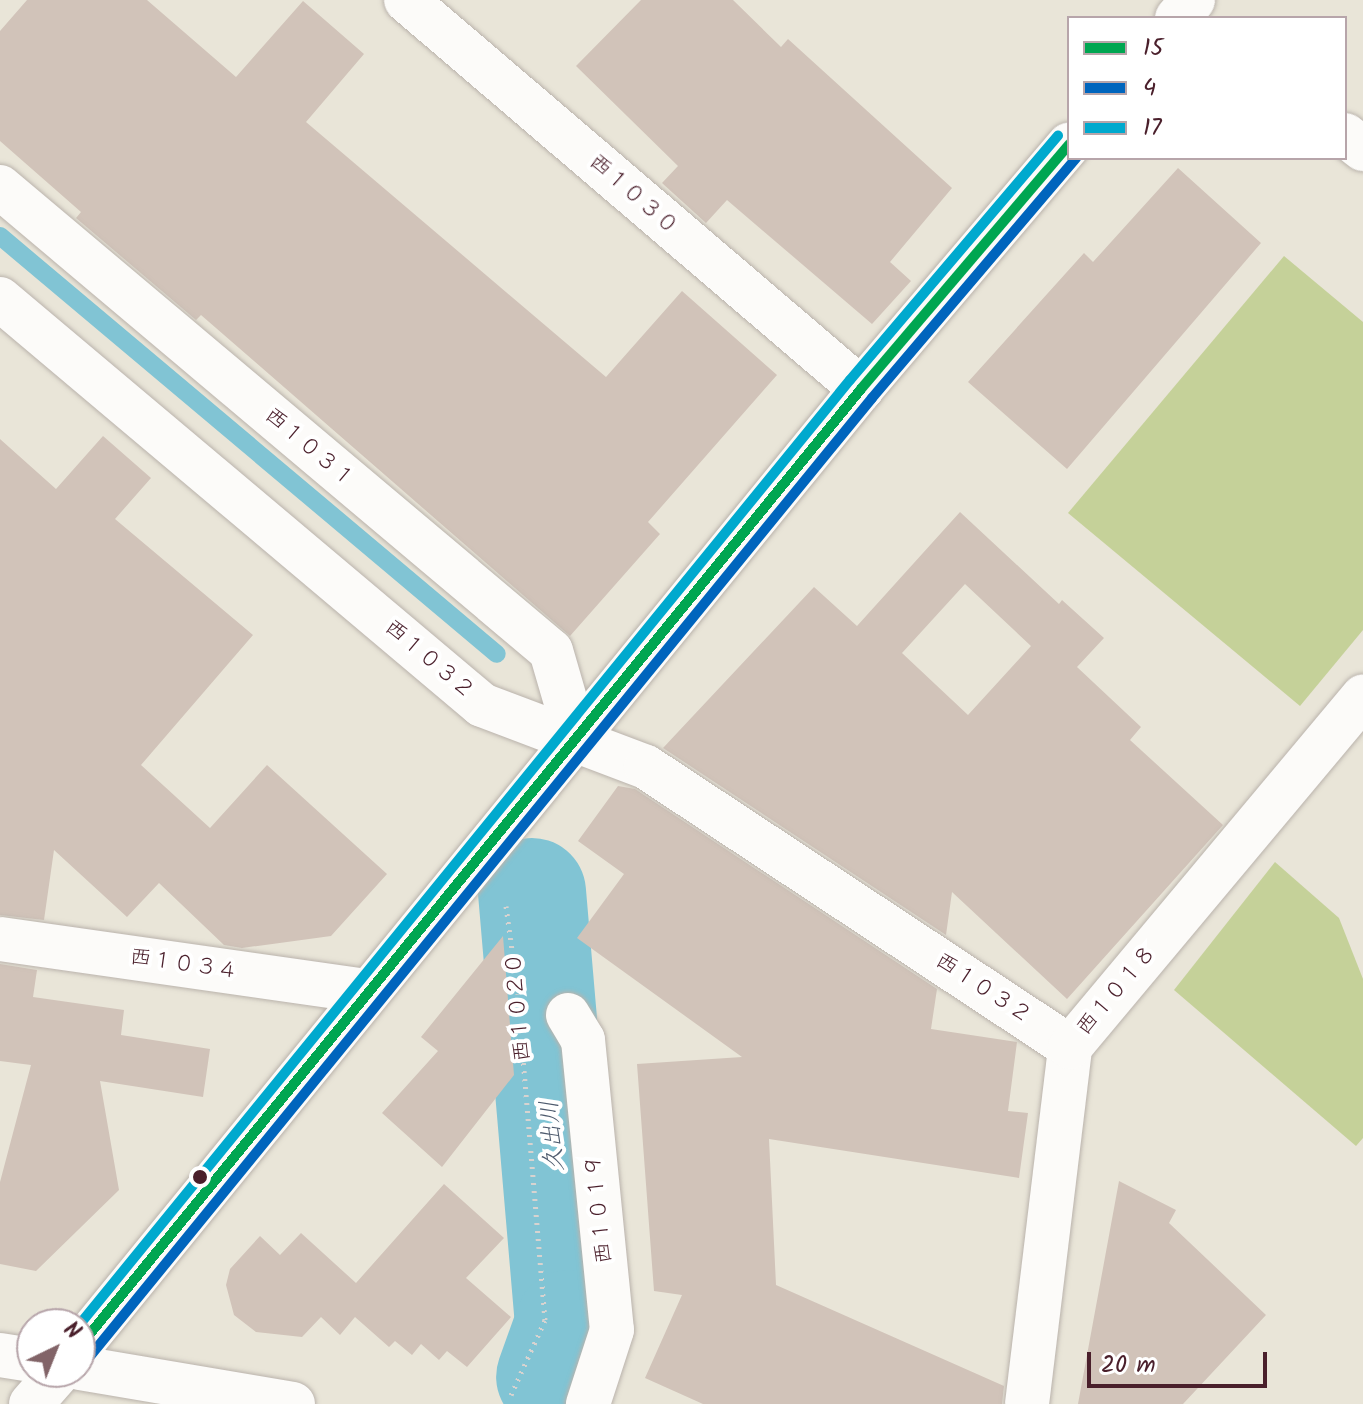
<!DOCTYPE html>
<html>
<head>
<meta charset="utf-8">
<style>
	body { margin:0 }
	#map { position:relative; width:1363px; height:1404px; overflow:hidden; background:#e9e5d8; font-family:Kalam,"Klee One",sans-serif }
	div>[style] { position:absolute }
	.green>* { inset:0; background:#c5d199 }
	.stream>* { height:18px; margin:-9px; padding:0 9px; transform-origin:9px; border-radius:9px; background:#81c4d4 }
	.river>* { height:108px; margin:-54px; padding:0 54px; transform-origin:54px; border-radius:54px; background:#81c4d4 }
	.building>* { inset:0; background:#d1c3b9 }
	.path>* { height:5px; margin-top:-2.5px; transform-origin:0; background:repeating-linear-gradient(90deg,#d7d3d0 0 2px,transparent 0 8px) }
	.roads { filter:drop-shadow(0 0 2px #bab3ac) drop-shadow(0 0 2px #bab3ac) }
	.street>* { height:44px; margin:-22px; padding:0 22px; transform-origin:22px; border-radius:22px; background:#fcfbf9 }
	.secondary>* { height:44px; margin:-22px; padding:0 22px; transform-origin:22px; border-radius:22px; background:#fcfbf9 }
	.bus-1>* { height:10px; margin:-5px; padding:0 5px; transform-origin:5px; border-radius:5px; background:#00a651 }
	.bus-2>* { height:10px; margin:-5px; padding:0 5px; transform-origin:5px; border-radius:5px; background:#0065bd }
	.bus-3>* { height:10px; margin:-5px; padding:0 5px; transform-origin:5px; border-radius:5px; background:#00a9ce }
	.dots>* { width:22px; height:22px; translate:-50% -50%; box-sizing:border-box; border:4px solid #fff; border-radius:50% }
	span { translate:-50% -50%; white-space:nowrap; text-align:center; line-height:1.15; -webkit-text-stroke:8px #fff; paint-order:stroke }
	.street-label { font-size:22px; color:#4a1f2b }
	.water-label { font-size:24px; color:#4e5b6e; font-style:italic }
	.legend { position:absolute; left:1067px; top:16px; width:280px; height:144px; box-sizing:border-box; background:#fff; border:2px solid #b7a5aa; margin:0; padding:10px 14px; list-style:none; font-size:24px; color:#4a1f2b }
	.legend li { display:flex; align-items:center; gap:16px; height:40px }
	.legend b { width:40px; border:2px solid #b7a5aa }
	.north { position:absolute; left:16px; top:1308px; width:80px; height:80px; box-sizing:border-box; background:#fff; border:2px solid #b7a5aa; border-radius:50%; rotate:43deg; font-size:22px; font-weight:700; line-height:32px; text-align:center; color:#4a1f2b }
	.north::after { content:''; display:block; margin:auto; width:28px; height:36px; background:#826468; clip-path:polygon(50% 0,100% 100%,50% 72%,0 100%) }
	.scale { position:absolute; left:1087px; top:1352px; width:180px; height:36px; box-sizing:border-box; border:4px solid #4a1f2b; border-top:0; padding-left:10px; font-size:24px; line-height:28px; white-space:nowrap; color:#4a1f2b; -webkit-text-stroke:6px #fff; paint-order:stroke }
</style>
</head>
<body>
<div id="map">
	<div class="green">
		<i style="clip-path:polygon(1284px 256px,1363px 322px,1363px 630px,1300px 706px,1068px 513px)"></i>
		<i style="clip-path:polygon(1275px 862px,1339px 918px,1363px 979px,1363px 1138px,1356px 1146px,1174px 990px)"></i>
	</div>
	<div class="stream">
		<i style="left:0;top:236px;width:649px;rotate:40.07deg"></i>
	</div>
	<div class="river">
		<i style="left:532px;top:892px;width:434px;rotate:85.1deg"></i>
		<i style="left:569px;top:1324px;width:56px;rotate:109.7deg"></i>
	</div>
	<div class="building">
		<i style="clip-path:polygon(27px 0,147px 0,236px 77px,303px 1px,364px 54px,306px 122px,606px 377px,682px 291px,777px 375px,648px 522px,660px 534px,570px 636px,201px 315px,196px 320px,76px 218px,81px 212px,0 141px,0 31px)"></i>
		<i style="clip-path:polygon(641px 0,733px 0,781px 47px,788px 39px,952px 188px,890px 262px,911px 281px,872px 324px,727px 200px,706px 223px,662px 183px,678px 166px,576px 66px)"></i>
		<i style="clip-path:polygon(1178px 168px,1261px 243px,1067px 469px,968px 382px,1084px 253px,1093px 262px)"></i>
		<i style="clip-path:polygon(103px 436px,151px 478px,115px 519px,253px 635px,141px 765px,210px 828px,267px 765px,387px 874px,331px 936px,242px 948px,224px 945px,159px 883px,127px 917px,54px 850px,44px 920px,0 915px,0 439px,56px 489px)"></i>
		<i style="clip-path:polygon(evenodd,960px 512px,1059px 604px,1062px 600px,1104px 638px,1077px 667px,1141px 727px,1130px 740px,1223px 825px,1067px 999px,952px 892px,946px 935px,663px 748px,814px 587px,857px 626px,960px 512px,965px 584px,1031px 646px,968px 715px,902px 653px,965px 584px)"></i>
		<i style="clip-path:polygon(618px 786px,635px 789px,937px 989px,931px 1029px,1017px 1042px,1008px 1111px,1028px 1113px,1019px 1178px,769px 1139px,776px 1285px,1004px 1386px,1002px 1404px,703px 1404px,645px 1378px,682px 1295px,654px 1291px,637px 1064px,742px 1057px,577px 938px,624px 874px,578px 841px)"></i>
		<i style="clip-path:polygon(503px 936px,514px 1075px,442px 1167px,382px 1113px,438px 1051px,421px 1037px)"></i>
		<i style="clip-path:polygon(0 964px,37px 970px,33px 997px,124px 1010px,121px 1035px,210px 1049px,203px 1097px,100px 1081px,119px 1190px,36px 1271px,0 1264px,0 1182px,31px 1065px,0 1061px)"></i>
		<i style="clip-path:polygon(1119px 1181px,1176px 1210px,1169px 1223px,1266px 1315px,1183px 1404px,1078px 1404px)"></i>
		<i style="clip-path:polygon(444px 1184px,504px 1238px,466px 1278px,511px 1317px,467px 1367px,447px 1351px,439px 1360px,421px 1344px,412px 1355px,395px 1341px,389px 1347px,355px 1317px,340px 1335px,321px 1317px,302px 1337px,256px 1332px,234px 1315px,226px 1285px,230px 1269px,260px 1236px,280px 1255px,301px 1233px,356px 1283px)"></i>
	</div>
	<div class="path">
		<i style="left:506px;top:906px;width:89px;rotate:82.2deg"></i>
		<i style="left:511px;top:1395px;width:82px;rotate:-65.6deg"></i>
		<i style="left:545px;top:1320px;width:273px;rotate:-94.8deg"></i>
	</div>
	<div class="roads">
		<div class="street">
			<i style="left:406px;top:0;width:599px;rotate:40.53deg"></i>
			<i style="left:1345px;top:135px;width:23px;rotate:38deg"></i>
			<i style="left:0;top:187px;width:720px;rotate:40.1deg"></i>
			<i style="left:551px;top:651px;width:90px;rotate:73.8deg"></i>
			<i style="left:0;top:299px;width:630px;rotate:40.11deg"></i>
			<i style="left:482px;top:705px;width:175px;rotate:20.7deg"></i>
			<i style="left:646px;top:767px;width:508px;rotate:33.44deg"></i>
			<i style="left:0;top:939px;width:371px;rotate:8.1deg"></i>
			<i style="left:568px;top:1015px;width:29px;rotate:59deg"></i>
			<i style="left:583px;top:1040px;width:291px;rotate:84.3deg"></i>
			<i style="left:612px;top:1330px;width:78px;rotate:108deg"></i>
			<i style="left:1027px;top:1404px;width:360px;rotate:-83.1deg"></i>
			<i style="left:1070px;top:1047px;width:457px;rotate:-50.1deg"></i>
		</div>
		<div class="secondary">
			<i style="left:1177px;top:18px;width:24px;rotate:-48deg"></i>
			<i style="left:80px;top:1346px;width:1235px;rotate:-50.78deg"></i>
			<i style="left:861px;top:389px;width:321px;rotate:-49.6deg"></i>
			<i style="left:0;top:1355px;width:32px;rotate:9deg"></i>
			<i style="left:80px;top:1368px;width:216px;rotate:9.6deg"></i>
			<i style="left:31px;top:1404px;width:43px;rotate:-48.8deg"></i>
		</div>
	</div>
	<div class="bus-1">
		<i style="left:80px;top:1346px;width:1235px;rotate:-50.78deg"></i>
		<i style="left:861px;top:389px;width:321px;rotate:-49.6deg"></i>
	</div>
	<div class="bus-2">
		<i style="left:91px;top:1355px;width:1235px;rotate:-50.78deg"></i>
		<i style="left:872px;top:398px;width:315px;rotate:-49.6deg"></i>
	</div>
	<div class="bus-3">
		<i style="left:80px;top:1324px;width:1218px;rotate:-50.8deg"></i>
		<i style="left:850px;top:380px;width:321px;rotate:-49.6deg"></i>
	</div>
	<div class="dots">
		<i style="left:200px;top:1177px;background:#4a1f2b"></i>
	</div>
	<div class="street-label">
		<span style="left:633px;top:195px;rotate:41deg">西１０３０</span>
		<span style="left:309px;top:448px;rotate:40deg">西１０３１</span>
		<span style="left:429px;top:660px;rotate:40deg">西１０３２</span>
		<span style="left:184px;top:965px;rotate:8deg">西１０３４</span>
		<span style="left:983px;top:989px;rotate:33deg">西１０３２</span>
		<span style="left:1117px;top:991px;rotate:-50deg">西１０１８</span>
		<span style="left:519px;top:1007px;rotate:-95deg">西１０２０</span>
		<span style="left:600px;top:1209px;rotate:-96deg">西１０１９</span>
	</div>
	<div class="water-label">
		<span style="left:553px;top:1136px;rotate:-95deg">久出川</span>
	</div>
	<ul class="legend">
	<li><b style="height:10px;background:#00a651"></b>15</li>
	<li><b style="height:10px;background:#0065bd"></b>4</li>
	<li><b style="height:10px;background:#00a9ce"></b>17</li>
	</ul>
	<div class="north">N</div>
	<div class="scale">20 m</div>
</div>
</body>
</html>
